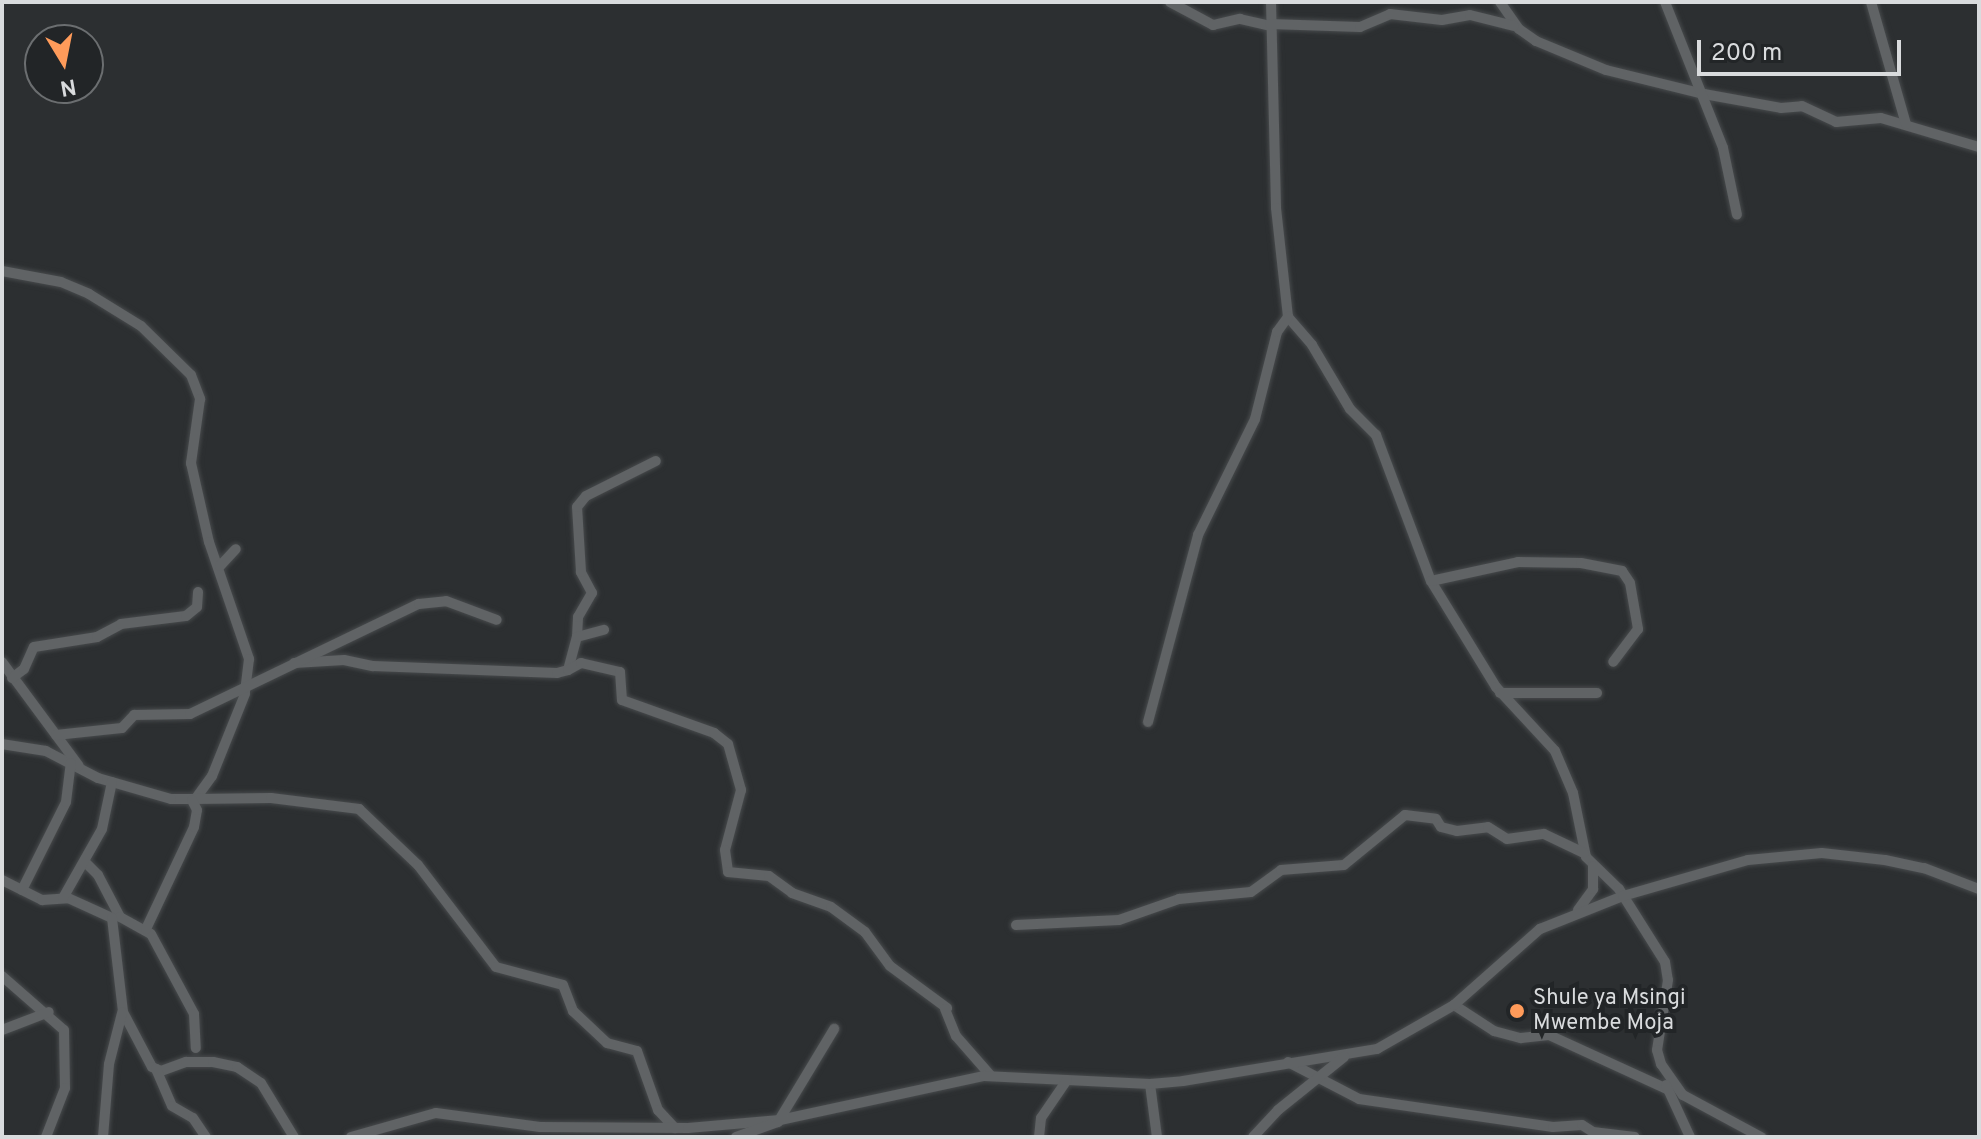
<!DOCTYPE html>
<html>
<head>
<meta charset="utf-8">
<style>
	body { margin:0 }
	#map { position:relative; width:1981px; height:1139px; overflow:hidden; background:#2c2f31; font-family:Overpass,sans-serif }
	div>[style] { position:absolute }
	.roads { filter:drop-shadow(0 0 2px #474a4c) drop-shadow(0 0 2px #474a4c) }
	.minor>* { height:10px; margin:-5px; padding:0 5px; transform-origin:5px; border-radius:5px; background:#606365 }
	.dots>* { width:22px; height:22px; translate:-50% -50%; box-sizing:border-box; border:4px solid #222527; border-radius:50% }
	span { translate:-50% -50%; white-space:nowrap; text-align:center; line-height:1.15; -webkit-text-stroke:8px #222527; paint-order:stroke }
	.poi-label { font-size:22px; color:#d9dbdd }
	.left { translate:0 -50%; text-align:left }
	.frame { position:absolute; inset:0; border:4px solid #d9dbdd; pointer-events:none }
	.north { position:absolute; left:24px; top:24px; width:80px; height:80px; box-sizing:border-box; background:#222527; border:2px solid #6b6e70; border-radius:50%; rotate:170deg; font-size:22px; font-weight:700; line-height:32px; text-align:center; color:#d9dbdd }
	.north::after { content:''; display:block; margin:auto; width:28px; height:36px; background:#ff9b5a; clip-path:polygon(50% 0,100% 100%,50% 72%,0 100%) }
	.scale { position:absolute; left:1697px; top:40px; width:204px; height:36px; box-sizing:border-box; border:4px solid #d9dbdd; border-top:0; padding-left:10px; font-size:24px; line-height:28px; white-space:nowrap; color:#d9dbdd; -webkit-text-stroke:6px #222527; paint-order:stroke }
</style>
</head>
<body>
<div id="map">
	<div class="roads">
		<div class="minor">
			<i style="left:1170px;top:2px;width:49px;rotate:28.1deg"></i>
			<i style="left:1213px;top:25px;width:28px;rotate:-13deg"></i>
			<i style="left:1240px;top:19px;width:31px;rotate:13deg"></i>
			<i style="left:1271px;top:2px;width:206px;rotate:88.6deg"></i>
			<i style="left:1276px;top:208px;width:110px;rotate:83.7deg"></i>
			<i style="left:1288px;top:317px;width:37px;rotate:49deg"></i>
			<i style="left:1312px;top:345px;width:74px;rotate:59.3deg"></i>
			<i style="left:1350px;top:409px;width:37px;rotate:45deg"></i>
			<i style="left:1376px;top:435px;width:156px;rotate:69.4deg"></i>
			<i style="left:1431px;top:581px;width:124px;rotate:58.5deg"></i>
			<i style="left:1496px;top:687px;width:87px;rotate:47.3deg"></i>
			<i style="left:1555px;top:751px;width:46px;rotate:66.8deg"></i>
			<i style="left:1573px;top:793px;width:65px;rotate:78.5deg"></i>
			<i style="left:1586px;top:857px;width:46px;rotate:44.1deg"></i>
			<i style="left:1619px;top:889px;width:86px;rotate:57.8deg"></i>
			<i style="left:1665px;top:962px;width:18px;rotate:81deg"></i>
			<i style="left:1668px;top:980px;width:71px;rotate:98.9deg"></i>
			<i style="left:1657px;top:1050px;width:15px;rotate:74deg"></i>
			<i style="left:1661px;top:1064px;width:38px;rotate:55deg"></i>
			<i style="left:1683px;top:1095px;width:89px;rotate:28.3deg"></i>
			<i style="left:1500px;top:2px;width:33px;rotate:55deg"></i>
			<i style="left:1519px;top:29px;width:21px;rotate:35deg"></i>
			<i style="left:1536px;top:41px;width:76px;rotate:22.5deg"></i>
			<i style="left:1606px;top:70px;width:101px;rotate:13.8deg"></i>
			<i style="left:1704px;top:94px;width:78px;rotate:10.3deg"></i>
			<i style="left:1781px;top:108px;width:21px;rotate:-5deg"></i>
			<i style="left:1802px;top:106px;width:38px;rotate:25deg"></i>
			<i style="left:1836px;top:122px;width:45px;rotate:-5.1deg"></i>
			<i style="left:1881px;top:118px;width:102px;rotate:16.5deg"></i>
			<i style="left:1665px;top:2px;width:157px;rotate:68.3deg"></i>
			<i style="left:1723px;top:148px;width:68px;rotate:78.2deg"></i>
			<i style="left:1871px;top:2px;width:127px;rotate:74deg"></i>
			<i style="left:1270px;top:24px;width:90px;rotate:1.9deg"></i>
			<i style="left:1360px;top:27px;width:33px;rotate:-23deg"></i>
			<i style="left:1390px;top:14px;width:52px;rotate:6.6deg"></i>
			<i style="left:1442px;top:20px;width:28px;rotate:-10deg"></i>
			<i style="left:1470px;top:15px;width:45px;rotate:14deg"></i>
			<i style="left:2px;top:271px;width:60px;rotate:10.6deg"></i>
			<i style="left:61px;top:282px;width:30px;rotate:23deg"></i>
			<i style="left:89px;top:294px;width:61px;rotate:31.6deg"></i>
			<i style="left:141px;top:326px;width:70px;rotate:44.4deg"></i>
			<i style="left:191px;top:375px;width:26px;rotate:69deg"></i>
			<i style="left:200px;top:399px;width:65px;rotate:98deg"></i>
			<i style="left:191px;top:463px;width:81px;rotate:77.2deg"></i>
			<i style="left:209px;top:542px;width:124px;rotate:71.1deg"></i>
			<i style="left:249px;top:659px;width:35px;rotate:97deg"></i>
			<i style="left:245px;top:694px;width:88px;rotate:111.9deg"></i>
			<i style="left:212px;top:776px;width:29px;rotate:126deg"></i>
			<i style="left:195px;top:799px;width:24px;rotate:180deg"></i>
			<i style="left:171px;top:799px;width:76px;rotate:-164deg"></i>
			<i style="left:98px;top:778px;width:59px;rotate:-152.6deg"></i>
			<i style="left:46px;top:751px;width:45px;rotate:-171deg"></i>
			<i style="left:220px;top:566px;width:23px;rotate:-47deg"></i>
			<i style="left:1431px;top:581px;width:89px;rotate:-12.3deg"></i>
			<i style="left:1518px;top:562px;width:63px;rotate:0.9deg"></i>
			<i style="left:1581px;top:563px;width:42px;rotate:11deg"></i>
			<i style="left:1622px;top:571px;width:14px;rotate:56deg"></i>
			<i style="left:1630px;top:583px;width:47px;rotate:80.1deg"></i>
			<i style="left:1638px;top:629px;width:41px;rotate:127.1deg"></i>
			<i style="left:577px;top:637px;width:20px;rotate:-87deg"></i>
			<i style="left:578px;top:617px;width:28px;rotate:-60deg"></i>
			<i style="left:592px;top:593px;width:24px;rotate:-118deg"></i>
			<i style="left:581px;top:572px;width:65px;rotate:-93.5deg"></i>
			<i style="left:577px;top:507px;width:14px;rotate:-51deg"></i>
			<i style="left:586px;top:496px;width:78px;rotate:-26.6deg"></i>
			<i style="left:2px;top:662px;width:129px;rotate:53.5deg"></i>
			<i style="left:294px;top:663px;width:50px;rotate:-3.4deg"></i>
			<i style="left:344px;top:660px;width:30px;rotate:12deg"></i>
			<i style="left:373px;top:666px;width:184px;rotate:2.2deg"></i>
			<i style="left:557px;top:673px;width:11px;rotate:-15deg"></i>
			<i style="left:568px;top:670px;width:34px;rotate:-75deg"></i>
			<i style="left:577px;top:637px;width:28px;rotate:-15deg"></i>
			<i style="left:568px;top:670px;width:15px;rotate:-28deg"></i>
			<i style="left:581px;top:663px;width:40px;rotate:13deg"></i>
			<i style="left:620px;top:672px;width:28px;rotate:86deg"></i>
			<i style="left:622px;top:700px;width:98px;rotate:19.7deg"></i>
			<i style="left:714px;top:733px;width:18px;rotate:38deg"></i>
			<i style="left:728px;top:744px;width:48px;rotate:74.2deg"></i>
			<i style="left:741px;top:790px;width:62px;rotate:104.9deg"></i>
			<i style="left:725px;top:850px;width:22px;rotate:82deg"></i>
			<i style="left:728px;top:872px;width:41px;rotate:5.6deg"></i>
			<i style="left:769px;top:876px;width:29px;rotate:36deg"></i>
			<i style="left:792px;top:893px;width:41px;rotate:19.7deg"></i>
			<i style="left:831px;top:907px;width:42px;rotate:36.3deg"></i>
			<i style="left:865px;top:932px;width:42px;rotate:53.7deg"></i>
			<i style="left:890px;top:966px;width:71px;rotate:36.4deg"></i>
			<i style="left:12px;top:678px;width:15px;rotate:-37deg"></i>
			<i style="left:24px;top:669px;width:24px;rotate:-66deg"></i>
			<i style="left:34px;top:647px;width:64px;rotate:-9deg"></i>
			<i style="left:97px;top:637px;width:27px;rotate:-28deg"></i>
			<i style="left:121px;top:624px;width:65px;rotate:-7deg"></i>
			<i style="left:186px;top:616px;width:14px;rotate:-39deg"></i>
			<i style="left:197px;top:607px;width:15px;rotate:-86deg"></i>
			<i style="left:1500px;top:693px;width:97px"></i>
			<i style="left:1148px;top:722px;width:194px;rotate:-75deg"></i>
			<i style="left:1198px;top:535px;width:129px;rotate:-63.8deg"></i>
			<i style="left:1255px;top:419px;width:90px;rotate:-75.8deg"></i>
			<i style="left:1277px;top:332px;width:19px;rotate:-54deg"></i>
			<i style="left:56px;top:735px;width:66px;rotate:-6.1deg"></i>
			<i style="left:122px;top:728px;width:18px;rotate:-47deg"></i>
			<i style="left:134px;top:715px;width:56px;rotate:-1deg"></i>
			<i style="left:190px;top:714px;width:254px;rotate:-25.7deg"></i>
			<i style="left:419px;top:604px;width:27px;rotate:-6deg"></i>
			<i style="left:446px;top:601px;width:54px;rotate:20.4deg"></i>
			<i style="left:195px;top:799px;width:76px;rotate:-0.8deg"></i>
			<i style="left:271px;top:798px;width:89px;rotate:7.1deg"></i>
			<i style="left:359px;top:809px;width:81px;rotate:43.5deg"></i>
			<i style="left:418px;top:865px;width:128px;rotate:52.6deg"></i>
			<i style="left:496px;top:967px;width:69px;rotate:15deg"></i>
			<i style="left:563px;top:985px;width:28px;rotate:69deg"></i>
			<i style="left:573px;top:1011px;width:47px;rotate:43.3deg"></i>
			<i style="left:607px;top:1043px;width:31px;rotate:15deg"></i>
			<i style="left:637px;top:1051px;width:63px;rotate:70.4deg"></i>
			<i style="left:658px;top:1110px;width:25px;rotate:47deg"></i>
			<i style="left:86px;top:863px;width:17px;rotate:45deg"></i>
			<i style="left:98px;top:875px;width:47px;rotate:62.4deg"></i>
			<i style="left:120px;top:917px;width:35px;rotate:29deg"></i>
			<i style="left:151px;top:934px;width:91px;rotate:61.7deg"></i>
			<i style="left:194px;top:1014px;width:34px;rotate:87deg"></i>
			<i style="left:2px;top:880px;width:45px;rotate:26.6deg"></i>
			<i style="left:42px;top:900px;width:26px;rotate:-4deg"></i>
			<i style="left:68px;top:898px;width:48px;rotate:24.4deg"></i>
			<i style="left:112px;top:918px;width:95px;rotate:83.3deg"></i>
			<i style="left:123px;top:1012px;width:62px;rotate:62.2deg"></i>
			<i style="left:152px;top:1067px;width:10px;rotate:24deg"></i>
			<i style="left:161px;top:1071px;width:27px;rotate:-20deg"></i>
			<i style="left:186px;top:1062px;width:27px"></i>
			<i style="left:213px;top:1062px;width:25px;rotate:12deg"></i>
			<i style="left:237px;top:1067px;width:29px;rotate:34deg"></i>
			<i style="left:261px;top:1083px;width:63px;rotate:58.6deg"></i>
			<i style="left:22px;top:890px;width:98px;rotate:-63.4deg"></i>
			<i style="left:66px;top:802px;width:39px;rotate:-83deg"></i>
			<i style="left:63px;top:898px;width:79px;rotate:-60.5deg"></i>
			<i style="left:102px;top:829px;width:48px;rotate:-78deg"></i>
			<i style="left:1578px;top:910px;width:26px;rotate:-54deg"></i>
			<i style="left:1593px;top:889px;width:23px;rotate:-90deg"></i>
			<i style="left:1016px;top:925px;width:103px;rotate:-2.8deg"></i>
			<i style="left:1119px;top:920px;width:64px;rotate:-19.3deg"></i>
			<i style="left:1179px;top:899px;width:72px;rotate:-5.6deg"></i>
			<i style="left:1251px;top:892px;width:37px;rotate:-36deg"></i>
			<i style="left:1281px;top:870px;width:63px;rotate:-4.5deg"></i>
			<i style="left:1344px;top:865px;width:79px;rotate:-39.3deg"></i>
			<i style="left:1405px;top:815px;width:31px;rotate:7deg"></i>
			<i style="left:1436px;top:819px;width:9px;rotate:58deg"></i>
			<i style="left:1441px;top:827px;width:16px;rotate:14deg"></i>
			<i style="left:1457px;top:831px;width:31px;rotate:-7deg"></i>
			<i style="left:1488px;top:827px;width:22px;rotate:32deg"></i>
			<i style="left:1507px;top:839px;width:37px;rotate:-8deg"></i>
			<i style="left:1544px;top:834px;width:44px;rotate:25.4deg"></i>
			<i style="left:146px;top:929px;width:113px;rotate:-64.8deg"></i>
			<i style="left:194px;top:827px;width:17px;rotate:-80deg"></i>
			<i style="left:197px;top:810px;width:11px;rotate:-117deg"></i>
			<i style="left:2px;top:976px;width:82px;rotate:41.1deg"></i>
			<i style="left:64px;top:1030px;width:58px;rotate:89deg"></i>
			<i style="left:65px;top:1088px;width:53px;rotate:111.2deg"></i>
			<i style="left:1454px;top:1005px;width:48px;rotate:33deg"></i>
			<i style="left:1494px;top:1031px;width:28px;rotate:15deg"></i>
			<i style="left:1521px;top:1038px;width:28px;rotate:-6deg"></i>
			<i style="left:1549px;top:1035px;width:130px;rotate:24.6deg"></i>
			<i style="left:945px;top:1009px;width:29px;rotate:68deg"></i>
			<i style="left:956px;top:1036px;width:53px;rotate:48.8deg"></i>
			<i style="left:2px;top:1030px;width:50px;rotate:-21deg"></i>
			<i style="left:1288px;top:1062px;width:80px;rotate:27.5deg"></i>
			<i style="left:1359px;top:1099px;width:196px;rotate:8.2deg"></i>
			<i style="left:1553px;top:1127px;width:29px;rotate:-4deg"></i>
			<i style="left:1582px;top:1125px;width:13px;rotate:32deg"></i>
			<i style="left:1593px;top:1132px;width:42px;rotate:6.8deg"></i>
			<i style="left:156px;top:1069px;width:40px;rotate:66.6deg"></i>
			<i style="left:172px;top:1106px;width:24px;rotate:30deg"></i>
			<i style="left:193px;top:1118px;width:23px;rotate:56deg"></i>
			<i style="left:1150px;top:1084px;width:53px;rotate:82.5deg"></i>
			<i style="left:1666px;top:1085px;width:57px;rotate:65.2deg"></i>
			<i style="left:103px;top:1137px;width:73px;rotate:-85.3deg"></i>
			<i style="left:109px;top:1064px;width:53px;rotate:-75.7deg"></i>
			<i style="left:351px;top:1137px;width:88px;rotate:-15.8deg"></i>
			<i style="left:436px;top:1113px;width:105px;rotate:7.7deg"></i>
			<i style="left:540px;top:1127px;width:148px;rotate:0.4deg"></i>
			<i style="left:688px;top:1128px;width:92px;rotate:-5deg"></i>
			<i style="left:780px;top:1120px;width:209px;rotate:-12.2deg"></i>
			<i style="left:984px;top:1076px;width:166px;rotate:2.8deg"></i>
			<i style="left:1150px;top:1084px;width:33px;rotate:-5deg"></i>
			<i style="left:1183px;top:1081px;width:197px;rotate:-9.4deg"></i>
			<i style="left:1377px;top:1049px;width:89px;rotate:-29.7deg"></i>
			<i style="left:1454px;top:1005px;width:115px;rotate:-41.5deg"></i>
			<i style="left:1540px;top:929px;width:89px;rotate:-21.7deg"></i>
			<i style="left:1623px;top:896px;width:130px;rotate:-16.1deg"></i>
			<i style="left:1748px;top:860px;width:74px;rotate:-5.4deg"></i>
			<i style="left:1822px;top:853px;width:63px;rotate:6.3deg"></i>
			<i style="left:1885px;top:860px;width:40px;rotate:12deg"></i>
			<i style="left:1924px;top:868px;width:59px;rotate:20.9deg"></i>
			<i style="left:736px;top:1137px;width:45px;rotate:-19.7deg"></i>
			<i style="left:778px;top:1122px;width:109px;rotate:-58.9deg"></i>
			<i style="left:1039px;top:1137px;width:19px;rotate:-84deg"></i>
			<i style="left:1041px;top:1118px;width:46px;rotate:-55.6deg"></i>
			<i style="left:1253px;top:1137px;width:37px;rotate:-47deg"></i>
			<i style="left:1278px;top:1110px;width:85px;rotate:-38.8deg"></i>
		</div>
	</div>
	<div class="dots">
		<i style="left:1517px;top:1011px;background:#ff9b5a"></i>
	</div>
	<div class="poi-label">
		<span class="left" style="left:1533px;top:1011px">Shule ya Msingi<br>Mwembe Moja</span>
	</div>
	<div class="frame"></div>
	<div class="north">N</div>
	<div class="scale">200 m</div>
</div>
</body>
</html>
